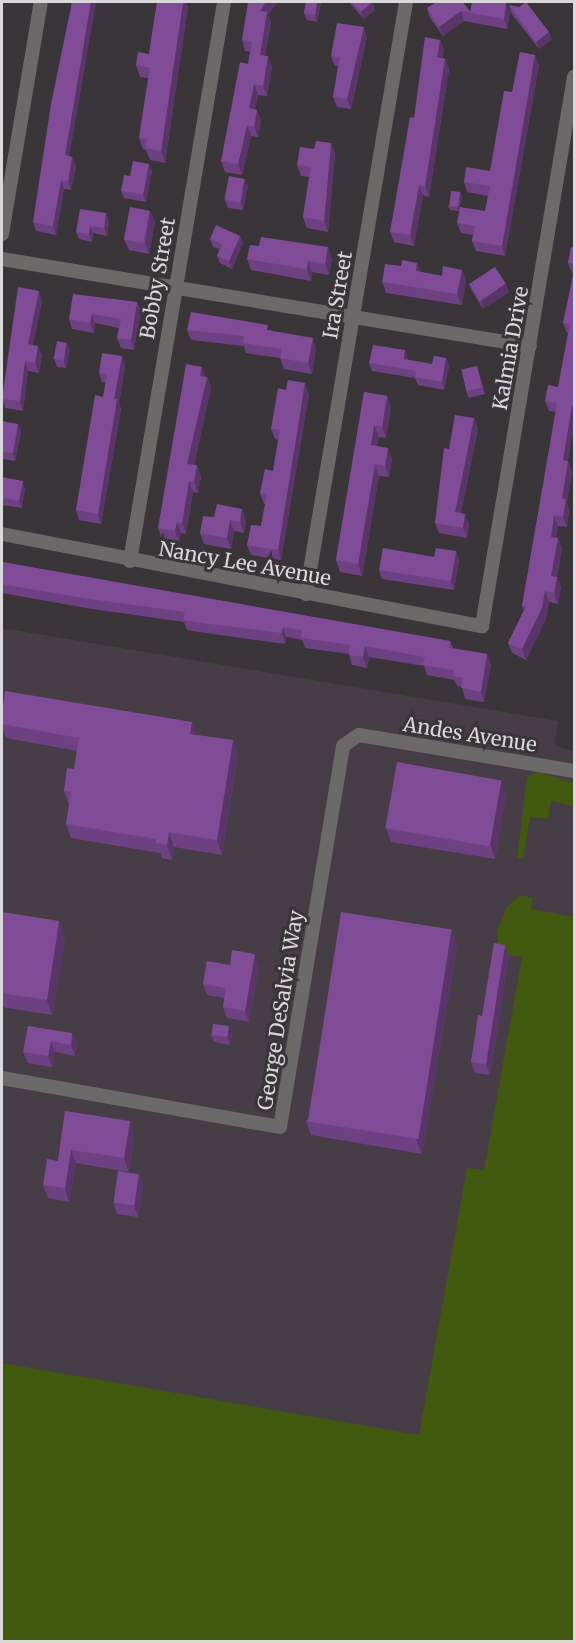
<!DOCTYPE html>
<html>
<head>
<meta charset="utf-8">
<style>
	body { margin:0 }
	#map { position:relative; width:576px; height:1643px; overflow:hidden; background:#3a3539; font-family:Merriweather,serif }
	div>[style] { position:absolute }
	.built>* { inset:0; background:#473d46 }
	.green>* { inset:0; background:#415a0f }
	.street>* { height:14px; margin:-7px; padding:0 7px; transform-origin:7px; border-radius:7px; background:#6c6a68 }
	.wall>* { inset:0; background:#6e4182 }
	.shaded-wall>* { inset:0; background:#5a356a }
	.building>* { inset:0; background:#804c97; transform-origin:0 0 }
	span { translate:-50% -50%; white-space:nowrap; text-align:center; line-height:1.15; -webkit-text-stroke:6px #3a3539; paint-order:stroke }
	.street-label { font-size:20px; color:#dbd8db }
	.frame { position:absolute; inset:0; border:3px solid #dbd8db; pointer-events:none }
</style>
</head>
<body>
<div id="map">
	<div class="built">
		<i style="clip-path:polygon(2px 628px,558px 721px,555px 746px,574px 751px,574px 1641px,2px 1641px)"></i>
	</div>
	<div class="green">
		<i style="clip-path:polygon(538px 772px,574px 783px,574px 806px,551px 801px,548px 819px,530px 817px,523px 859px,517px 858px,527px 777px)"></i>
		<i style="clip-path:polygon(520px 895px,533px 898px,531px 909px,574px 917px,574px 1641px,2px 1641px,2px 1363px,419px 1435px,467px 1168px,484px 1170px,522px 957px,498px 954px,498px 929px,507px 907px)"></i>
	</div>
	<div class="street">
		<i style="left:2px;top:234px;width:235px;rotate:-80.5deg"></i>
		<i style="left:2px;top:259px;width:535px;rotate:9.36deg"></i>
		<i style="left:2px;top:534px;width:489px;rotate:10.9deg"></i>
		<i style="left:482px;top:626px;width:557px;rotate:-80.49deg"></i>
		<i style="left:130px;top:561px;width:567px;rotate:-80.45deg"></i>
		<i style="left:306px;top:594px;width:600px;rotate:-80.41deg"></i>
		<i style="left:2px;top:1078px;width:282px;rotate:10deg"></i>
		<i style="left:280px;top:1127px;width:386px;rotate:-80.6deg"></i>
		<i style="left:343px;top:746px;width:19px;rotate:-35deg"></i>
		<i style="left:359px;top:735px;width:218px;rotate:9.5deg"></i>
	</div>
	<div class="wall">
		<i style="clip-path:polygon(96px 2px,69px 156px,72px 157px,76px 166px,71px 190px,64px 189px,56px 235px,36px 231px,33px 222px)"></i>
		<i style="clip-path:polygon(157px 2px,186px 2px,188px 7px,165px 163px,150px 160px,146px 150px,143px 149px,139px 138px,148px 78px,140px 77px,136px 65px,149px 54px)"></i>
		<i style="clip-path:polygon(306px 2px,321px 2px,317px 22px,307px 20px,304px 13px)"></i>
		<i style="clip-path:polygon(349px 2px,372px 2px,375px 10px,364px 19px)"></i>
		<i style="clip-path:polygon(506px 3px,510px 13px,507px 29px,464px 21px,443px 36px,430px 18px,427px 8px,470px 12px)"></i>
		<i style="clip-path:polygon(509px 5px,552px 39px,539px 49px,511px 13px)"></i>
		<i style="clip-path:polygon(268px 15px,271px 23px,265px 56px,272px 67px,267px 96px,258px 95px,255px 109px,257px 110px,261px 120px,258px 137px,251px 136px,242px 175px,225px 172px,221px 161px,248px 64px,251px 52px,245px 51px,242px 40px)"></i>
		<i style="clip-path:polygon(367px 37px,351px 109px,337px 107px,333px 97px,338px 66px,335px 66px,331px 56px)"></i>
		<i style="clip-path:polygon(440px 40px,444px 50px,442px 58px,445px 59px,449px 69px,429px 197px,423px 195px,414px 246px,394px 242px,390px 232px,414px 118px)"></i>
		<i style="clip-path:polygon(539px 65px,505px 256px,476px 251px,472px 241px,473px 235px,461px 233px,457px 223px,485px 211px,488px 196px,467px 192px,464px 182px,490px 171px,512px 92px)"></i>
		<i style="clip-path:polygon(331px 143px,335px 154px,328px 232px,307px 228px,303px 217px,309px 177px,301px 176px,297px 165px,314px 149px)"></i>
		<i style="clip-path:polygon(152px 171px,146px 202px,124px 198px,121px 191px,130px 176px)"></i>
		<i style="clip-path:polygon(248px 186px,243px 210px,228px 208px,225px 200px)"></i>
		<i style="clip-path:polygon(460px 192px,462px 196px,459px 211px,450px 210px,448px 206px)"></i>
		<i style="clip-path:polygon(150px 211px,155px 222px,149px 254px,129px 250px,124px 239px)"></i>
		<i style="clip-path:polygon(106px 213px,109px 221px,107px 236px,93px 233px,92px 242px,79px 239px,76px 232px)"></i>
		<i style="clip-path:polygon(240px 236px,243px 243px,232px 269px,220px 263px,217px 256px,220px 249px,213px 247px,210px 239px)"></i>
		<i style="clip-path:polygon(574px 248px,574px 424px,568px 461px,572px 472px,567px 502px,569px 510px,567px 527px,558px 526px,556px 537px,558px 538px,562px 548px,557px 577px,561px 587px,558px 604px,549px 602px,546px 619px,526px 660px,512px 653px,508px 643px,524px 610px,522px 606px,556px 412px,549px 411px,545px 401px,558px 387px,568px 333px,567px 333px,563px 323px,574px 274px,572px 273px,568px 263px)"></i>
		<i style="clip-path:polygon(332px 258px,329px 275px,312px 272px,311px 281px,251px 270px,247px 259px)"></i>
		<i style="clip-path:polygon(462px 270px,466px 281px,462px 305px,386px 293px,382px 282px,421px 272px,442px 276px)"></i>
		<i style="clip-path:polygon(469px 284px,509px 292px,483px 309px,472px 291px)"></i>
		<i style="clip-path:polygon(42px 300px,33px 345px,42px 355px,39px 373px,28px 371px,23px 411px,5px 408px,2px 397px)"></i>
		<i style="clip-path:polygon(137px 302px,141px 312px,134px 350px,121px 348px,117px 338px,119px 328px,95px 323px,94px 333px,72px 329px,69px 319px)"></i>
		<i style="clip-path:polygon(187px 330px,270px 330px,316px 348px,312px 374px,284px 369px,280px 358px,246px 353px,244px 346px,191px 340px)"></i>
		<i style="clip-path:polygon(70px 350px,66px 368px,57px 367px,54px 359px)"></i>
		<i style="clip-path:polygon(122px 356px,125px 366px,119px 403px,121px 409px,101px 524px,79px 520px,76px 510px,103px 397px,106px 383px,102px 382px,99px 373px)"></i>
		<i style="clip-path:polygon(408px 358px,408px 360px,432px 364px,446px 358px,449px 366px,444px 390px,418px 385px,415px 378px,372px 371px,369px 363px)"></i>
		<i style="clip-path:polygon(477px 366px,485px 394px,469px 398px,466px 391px)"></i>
		<i style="clip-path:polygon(205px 377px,207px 377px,211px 388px,194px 465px,197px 465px,201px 477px,198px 493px,193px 492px,186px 534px,181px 533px,179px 542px,162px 539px,158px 528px)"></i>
		<i style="clip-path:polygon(364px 392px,387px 396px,391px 407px,386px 438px,379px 437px,377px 446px,392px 459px,389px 477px,379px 476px,362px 576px,340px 572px,336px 560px)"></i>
		<i style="clip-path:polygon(309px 394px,281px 560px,251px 555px,247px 545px,261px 526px,265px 504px,264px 504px,260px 493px,273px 471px,278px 440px,275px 439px,271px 429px)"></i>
		<i style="clip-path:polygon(474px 418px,478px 429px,461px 513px,469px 524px,467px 538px,439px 533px,435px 523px,449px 449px)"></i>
		<i style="clip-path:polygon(2px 421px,21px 432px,15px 461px,2px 459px)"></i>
		<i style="clip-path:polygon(2px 477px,25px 489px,22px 508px,2px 505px)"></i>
		<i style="clip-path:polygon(214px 517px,246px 520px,244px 533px,234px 531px,231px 549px,204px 544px,200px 533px)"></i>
		<i style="clip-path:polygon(456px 551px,459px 561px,454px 590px,382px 579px,379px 570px,434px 557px)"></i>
		<i style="clip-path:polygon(2px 562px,450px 641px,453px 648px,487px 654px,491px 665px,484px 702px,465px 699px,462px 687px,457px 686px,454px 680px,427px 675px,424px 666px,369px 657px,367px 668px,352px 665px,349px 654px,305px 648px,302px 640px,286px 637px,285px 644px,206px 633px,187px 630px,184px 622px,86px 608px,2px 593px)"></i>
		<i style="clip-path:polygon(2px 715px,192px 722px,196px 735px,233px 740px,238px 755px,222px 855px,174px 847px,172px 860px,162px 858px,160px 853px,71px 838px,66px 824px,69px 805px,64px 791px,74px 769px,77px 751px,6px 738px,2px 727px)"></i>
		<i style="clip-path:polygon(501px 781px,506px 795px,495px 859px,391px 842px,386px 828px)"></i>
		<i style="clip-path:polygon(2px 912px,65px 936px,52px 1015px,2px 1007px)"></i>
		<i style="clip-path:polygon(457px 945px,422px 1154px,311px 1135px,306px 1121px)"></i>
		<i style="clip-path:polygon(505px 945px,509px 956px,490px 1075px,475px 1073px,471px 1062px,482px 1016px)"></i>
		<i style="clip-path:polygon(230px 965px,259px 965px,249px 1022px,227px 1018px,223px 1007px,224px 998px,207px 995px,203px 984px)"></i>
		<i style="clip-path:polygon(72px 1033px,77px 1045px,75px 1056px,55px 1052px,52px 1067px,28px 1063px,23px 1052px)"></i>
		<i style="clip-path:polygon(232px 1034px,230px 1045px,214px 1042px,211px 1035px)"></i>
		<i style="clip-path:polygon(65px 1111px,134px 1135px,129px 1172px,76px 1163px,69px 1202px,48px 1198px,43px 1185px,58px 1161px)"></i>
		<i style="clip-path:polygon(139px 1174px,143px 1186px,138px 1217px,117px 1214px,113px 1203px)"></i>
	</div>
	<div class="shaded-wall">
		<i style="clip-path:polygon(91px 2px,96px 2px,68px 164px,65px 155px)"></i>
		<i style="clip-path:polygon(183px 2px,186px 2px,188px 7px,165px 163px,161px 151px)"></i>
		<i style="clip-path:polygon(266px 2px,278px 2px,268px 15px,271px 23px,263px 65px,260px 55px,260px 11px)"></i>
		<i style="clip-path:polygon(317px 2px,321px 2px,317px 22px,315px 15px)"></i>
		<i style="clip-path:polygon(372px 2px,375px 10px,364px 19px,361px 12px)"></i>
		<i style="clip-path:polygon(506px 3px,510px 13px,507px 29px,504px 19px)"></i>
		<i style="clip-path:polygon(461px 11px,464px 21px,443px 36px,439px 27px)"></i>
		<i style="clip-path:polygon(364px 27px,367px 37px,351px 109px,347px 99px)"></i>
		<i style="clip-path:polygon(549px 32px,552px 39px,539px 49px,536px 42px)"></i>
		<i style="clip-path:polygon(440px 40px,444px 50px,440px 68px,437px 57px)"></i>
		<i style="clip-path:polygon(535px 55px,539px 65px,505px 256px,502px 246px)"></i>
		<i style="clip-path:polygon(268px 56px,272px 67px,267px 96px,263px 86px)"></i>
		<i style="clip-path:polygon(445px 59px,449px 69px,429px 197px,425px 186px)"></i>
		<i style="clip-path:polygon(254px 84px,258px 95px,253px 119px,249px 108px)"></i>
		<i style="clip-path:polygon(257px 110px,261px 120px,258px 137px,254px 127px)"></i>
		<i style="clip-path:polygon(247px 125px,251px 136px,242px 175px,238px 164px)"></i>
		<i style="clip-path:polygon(331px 143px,335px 154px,328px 232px,324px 221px)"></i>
		<i style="clip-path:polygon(72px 157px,76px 166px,71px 190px,68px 181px)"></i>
		<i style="clip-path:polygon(149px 164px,152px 171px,146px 202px,143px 195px)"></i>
		<i style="clip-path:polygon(245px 179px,248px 186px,243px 210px,241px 203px)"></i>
		<i style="clip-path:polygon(61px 180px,64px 189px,56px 235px,53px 226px)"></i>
		<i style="clip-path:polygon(419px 185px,423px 195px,414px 246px,410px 235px)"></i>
		<i style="clip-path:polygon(460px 192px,462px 196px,459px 211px,457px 208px)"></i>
		<i style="clip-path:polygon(150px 211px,155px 222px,149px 254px,145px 243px)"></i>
		<i style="clip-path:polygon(106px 213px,109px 221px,107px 236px,104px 228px)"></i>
		<i style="clip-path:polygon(90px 226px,93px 233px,92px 242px,89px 234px)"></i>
		<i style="clip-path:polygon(240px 236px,243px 243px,232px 269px,229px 261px)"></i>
		<i style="clip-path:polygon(328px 247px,332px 258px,329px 275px,325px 264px)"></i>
		<i style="clip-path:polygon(308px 261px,312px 272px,311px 281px,307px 269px)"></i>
		<i style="clip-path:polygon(417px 263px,422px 274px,416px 271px)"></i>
		<i style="clip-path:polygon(462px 270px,466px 281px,462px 305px,457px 294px)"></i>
		<i style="clip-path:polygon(506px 284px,509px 292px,483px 309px,481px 301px)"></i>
		<i style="clip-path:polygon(39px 291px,42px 300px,31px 353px,28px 344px)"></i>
		<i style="clip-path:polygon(137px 302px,141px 312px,134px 350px,131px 340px)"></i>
		<i style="clip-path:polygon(92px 314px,95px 323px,94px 333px,90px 323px)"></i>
		<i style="clip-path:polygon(313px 338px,316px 348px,312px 374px,308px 363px)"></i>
		<i style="clip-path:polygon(67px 343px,70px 350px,66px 368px,64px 361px)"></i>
		<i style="clip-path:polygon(38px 346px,42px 355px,39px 373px,35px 363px)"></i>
		<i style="clip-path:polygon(405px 350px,408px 358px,407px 367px,404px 359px)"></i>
		<i style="clip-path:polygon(122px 356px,125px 366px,119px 403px,121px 409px,101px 524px,98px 514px,114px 399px)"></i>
		<i style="clip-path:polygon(446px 358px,449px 366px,444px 390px,442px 382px)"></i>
		<i style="clip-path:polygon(25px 361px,28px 371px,23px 411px,20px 401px)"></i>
		<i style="clip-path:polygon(202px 367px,206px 378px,200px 376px)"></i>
		<i style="clip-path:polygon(207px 377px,211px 388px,192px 475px,187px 464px)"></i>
		<i style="clip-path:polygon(305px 383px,309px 394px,281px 560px,278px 550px)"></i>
		<i style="clip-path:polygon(387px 396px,391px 407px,386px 438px,382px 427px)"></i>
		<i style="clip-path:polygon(572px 405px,574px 412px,574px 424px,566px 471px,563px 460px)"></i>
		<i style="clip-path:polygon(474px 418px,478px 429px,459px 522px,455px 512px)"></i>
		<i style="clip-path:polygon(18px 424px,21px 432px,15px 461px,13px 453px)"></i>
		<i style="clip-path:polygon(374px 425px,379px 437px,375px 456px,371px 445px)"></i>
		<i style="clip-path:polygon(388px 448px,392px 459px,389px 477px,385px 466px)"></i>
		<i style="clip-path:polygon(568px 461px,572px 472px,567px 502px,569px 510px,567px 527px,563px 517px,562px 498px)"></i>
		<i style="clip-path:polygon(375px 464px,379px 476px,362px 576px,358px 564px)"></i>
		<i style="clip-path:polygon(197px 465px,201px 477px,198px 493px,194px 481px)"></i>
		<i style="clip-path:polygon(23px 481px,25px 489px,22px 508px,19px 501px)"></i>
		<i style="clip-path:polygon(189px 481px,193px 492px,186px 534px,182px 523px)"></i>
		<i style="clip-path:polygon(242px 509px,246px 520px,244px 533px,240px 522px)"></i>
		<i style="clip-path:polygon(465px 514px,469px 524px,467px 538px,463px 528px)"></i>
		<i style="clip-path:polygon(554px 515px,558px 526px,555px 547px,551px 537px)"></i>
		<i style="clip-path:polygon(230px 520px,234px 531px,231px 549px,227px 538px)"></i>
		<i style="clip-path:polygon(177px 522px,181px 533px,179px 542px,175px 531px)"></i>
		<i style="clip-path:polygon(558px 538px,562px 548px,555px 586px,551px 576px)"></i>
		<i style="clip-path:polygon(456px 551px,459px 561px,454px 590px,451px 581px)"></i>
		<i style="clip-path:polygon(557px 577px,561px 587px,558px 604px,554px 593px)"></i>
		<i style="clip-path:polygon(545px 591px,549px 602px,546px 619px,526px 660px,522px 649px)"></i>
		<i style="clip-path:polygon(283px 627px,286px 637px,285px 644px,282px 633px)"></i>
		<i style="clip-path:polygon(365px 646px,369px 657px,367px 668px,363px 657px)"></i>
		<i style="clip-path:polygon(487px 654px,491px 665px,484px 702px,481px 692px)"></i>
		<i style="clip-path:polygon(192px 722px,197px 737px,190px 734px)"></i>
		<i style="clip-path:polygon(233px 740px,238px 755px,222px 855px,217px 840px)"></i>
		<i style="clip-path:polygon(501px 781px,506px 795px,495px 859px,490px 844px)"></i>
		<i style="clip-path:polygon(169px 832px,174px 847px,172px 860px,167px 845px)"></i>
		<i style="clip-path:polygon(59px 921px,65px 936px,52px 1015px,47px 1000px)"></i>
		<i style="clip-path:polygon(452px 930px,457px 945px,422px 1154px,416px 1139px)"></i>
		<i style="clip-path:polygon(505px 945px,509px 956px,490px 1075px,486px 1064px)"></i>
		<i style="clip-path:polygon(255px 954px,259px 965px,249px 1022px,245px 1011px)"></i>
		<i style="clip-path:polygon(229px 1026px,232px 1034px,230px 1045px,227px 1038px)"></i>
		<i style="clip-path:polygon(72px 1033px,77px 1045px,75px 1056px,71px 1045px)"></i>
		<i style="clip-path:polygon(51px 1041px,55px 1052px,52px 1067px,48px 1056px)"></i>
		<i style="clip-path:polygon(130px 1121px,134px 1135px,129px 1172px,124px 1158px)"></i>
		<i style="clip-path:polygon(71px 1150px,76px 1163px,69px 1202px,65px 1188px)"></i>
		<i style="clip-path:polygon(139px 1174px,143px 1186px,138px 1217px,134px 1206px)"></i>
	</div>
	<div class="building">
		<i style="clip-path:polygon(72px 2px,91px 2px,65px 155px,72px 157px,68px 181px,61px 180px,53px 226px,33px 222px,51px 104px)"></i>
		<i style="clip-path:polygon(157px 2px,183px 2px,161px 151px,146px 148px,147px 139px,139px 138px,150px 68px,136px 65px,138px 52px,149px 54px)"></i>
		<i style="clip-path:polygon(248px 2px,266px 2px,260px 11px,267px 12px,260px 55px,268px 56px,263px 86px,254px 84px,249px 108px,257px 110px,254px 127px,247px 125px,238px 164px,221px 161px,240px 62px,248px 64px,252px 42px,242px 40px)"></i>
		<i style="clip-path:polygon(306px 2px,317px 2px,315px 15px,304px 13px)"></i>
		<i style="clip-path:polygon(352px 2px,372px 2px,361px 12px)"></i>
		<i style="clip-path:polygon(437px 2px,463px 2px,470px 12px,472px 2px,497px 2px,506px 3px,504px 19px,461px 11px,439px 27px,427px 8px)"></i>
		<i style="clip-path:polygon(526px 2px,549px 32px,536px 42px,509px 5px,519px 7px)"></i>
		<i style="clip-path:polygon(337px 23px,364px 27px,347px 99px,333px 97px,340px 57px,331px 56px)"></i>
		<i style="clip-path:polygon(425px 37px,440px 40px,437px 57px,445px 59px,425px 186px,419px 185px,410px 235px,390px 232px,410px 117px,414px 118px)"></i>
		<i style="clip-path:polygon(520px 52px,535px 55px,502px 246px,472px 241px,475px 226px,457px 223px,460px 207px,485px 211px,490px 186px,464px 182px,466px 167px,490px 171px,504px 91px,512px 92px)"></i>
		<i style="clip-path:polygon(316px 141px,331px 143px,324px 221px,303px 217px,311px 167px,297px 165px,300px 147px,314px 149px)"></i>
		<i style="clip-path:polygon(133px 161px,149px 164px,143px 195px,121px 191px,124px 175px,130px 176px)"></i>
		<i style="left:229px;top:176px;width:16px;height:24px;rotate:11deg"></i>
		<i style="left:451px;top:191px;width:9px;height:15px;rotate:6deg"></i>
		<i style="left:130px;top:207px;width:20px;height:33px;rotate:11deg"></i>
		<i style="clip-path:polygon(80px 209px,106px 213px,104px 228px,90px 226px,89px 234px,76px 232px)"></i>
		<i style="clip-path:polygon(216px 225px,240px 236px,229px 261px,217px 256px,222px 244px,210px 239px)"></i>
		<i style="clip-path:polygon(261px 237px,328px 247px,325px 264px,308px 261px,307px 269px,247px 259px,250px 245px,259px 246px)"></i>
		<i style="clip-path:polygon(571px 247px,574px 248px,574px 264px,568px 263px)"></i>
		<i style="clip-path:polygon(402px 260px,417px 263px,416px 271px,442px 276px,443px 266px,462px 270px,457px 294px,382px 282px,385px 264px,401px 266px)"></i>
		<i style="left:495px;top:267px;width:20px;height:31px;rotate:57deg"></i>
		<i style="clip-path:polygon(574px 270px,574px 406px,572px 405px,563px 460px,568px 461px,562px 498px,566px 499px,563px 517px,554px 515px,551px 537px,558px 538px,551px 576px,557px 577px,554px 593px,545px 591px,542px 608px,522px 649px,508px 643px,526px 606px,522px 606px,557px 403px,545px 401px,548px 385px,558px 387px,570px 324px,563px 323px)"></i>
		<i style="clip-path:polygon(18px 287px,39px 291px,28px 344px,38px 346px,35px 363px,25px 361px,20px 401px,2px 399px)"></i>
		<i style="clip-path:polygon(73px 294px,137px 302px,131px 340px,117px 338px,121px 319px,92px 314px,90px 323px,69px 319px)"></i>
		<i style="clip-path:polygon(191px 312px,268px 325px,267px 330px,313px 338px,308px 363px,280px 358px,282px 349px,243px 343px,244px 336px,187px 330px)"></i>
		<i style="left:57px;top:341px;width:10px;height:18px;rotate:11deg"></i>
		<i style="clip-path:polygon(373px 345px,405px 350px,404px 359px,432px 364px,434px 356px,446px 358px,442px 382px,415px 377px,416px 371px,369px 363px)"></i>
		<i style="clip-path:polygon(102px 353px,122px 356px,114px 399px,117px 399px,98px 514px,76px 510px,95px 395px,103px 397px,107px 374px,99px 373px)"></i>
		<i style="clip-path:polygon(186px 364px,202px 367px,200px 376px,207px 377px,187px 464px,197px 465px,194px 481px,189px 481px,182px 523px,177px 522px,175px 531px,158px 528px)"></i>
		<i style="left:477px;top:366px;width:22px;height:16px;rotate:77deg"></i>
		<i style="clip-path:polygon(288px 380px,305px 383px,278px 550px,247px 545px,251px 525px,261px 526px,267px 494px,260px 493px,265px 469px,273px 471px,280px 430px,271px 429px,278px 388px,286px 390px)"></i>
		<i style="clip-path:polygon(364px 392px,387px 396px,382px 427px,374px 425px,371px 445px,388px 448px,385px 466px,375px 464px,358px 564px,336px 560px)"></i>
		<i style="clip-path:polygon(455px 415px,474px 418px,455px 512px,465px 514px,463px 528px,435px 523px,444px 448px,449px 449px)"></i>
		<i style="clip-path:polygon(2px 421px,18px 424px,13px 453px,2px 452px)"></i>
		<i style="clip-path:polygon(2px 477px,23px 481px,19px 501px,2px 498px)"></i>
		<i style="clip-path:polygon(217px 504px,242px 509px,240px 522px,230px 520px,227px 538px,200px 533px,203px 516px,214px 517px)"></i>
		<i style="clip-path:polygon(383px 548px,434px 557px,436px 548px,456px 551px,451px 581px,379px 570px)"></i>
		<i style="clip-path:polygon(2px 562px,450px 641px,449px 648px,487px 654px,481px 692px,461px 688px,463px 678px,453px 676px,454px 670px,423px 665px,425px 657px,365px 646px,363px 657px,349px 655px,350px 645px,301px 638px,302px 630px,283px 627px,282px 633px,202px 623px,183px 620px,185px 612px,82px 598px,2px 584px)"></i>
		<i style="clip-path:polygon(5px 691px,192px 722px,190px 734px,233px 740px,217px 840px,169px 832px,167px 845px,156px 843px,156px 839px,66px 824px,71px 792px,64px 791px,67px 768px,74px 769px,79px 738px,2px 724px,2px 715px)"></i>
		<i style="left:397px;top:762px;width:106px;height:67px;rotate:10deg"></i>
		<i style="clip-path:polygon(2px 912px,59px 921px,47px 1000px,2px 993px)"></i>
		<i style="left:341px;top:912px;width:112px;height:212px;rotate:9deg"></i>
		<i style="clip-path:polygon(494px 943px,505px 945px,486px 1064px,471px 1062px,478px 1015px,482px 1016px)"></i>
		<i style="clip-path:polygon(232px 950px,255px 954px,245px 1011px,223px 1007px,226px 988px,203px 984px,207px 961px,230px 965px)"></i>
		<i style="left:213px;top:1024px;width:16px;height:11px;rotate:7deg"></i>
		<i style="clip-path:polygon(28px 1026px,72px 1033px,71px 1045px,51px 1041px,48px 1056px,23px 1052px)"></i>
		<i style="clip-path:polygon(65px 1111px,130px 1121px,124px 1158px,71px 1150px,65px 1188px,43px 1185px,47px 1159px,58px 1161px)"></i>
		<i style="left:118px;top:1171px;width:21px;height:32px;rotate:8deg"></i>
	</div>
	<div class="street-label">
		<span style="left:157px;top:278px;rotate:-80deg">Bobby Street</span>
		<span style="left:337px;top:295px;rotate:-80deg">Ira Street</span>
		<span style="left:510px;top:348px;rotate:-80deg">Kalmia Drive</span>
		<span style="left:245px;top:563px;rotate:10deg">Nancy Lee Avenue</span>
		<span style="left:470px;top:734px;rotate:9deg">Andes Avenue</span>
		<span style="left:280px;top:1010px;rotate:-81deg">George DeSalvia Way</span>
	</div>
	<div class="frame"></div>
</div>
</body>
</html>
